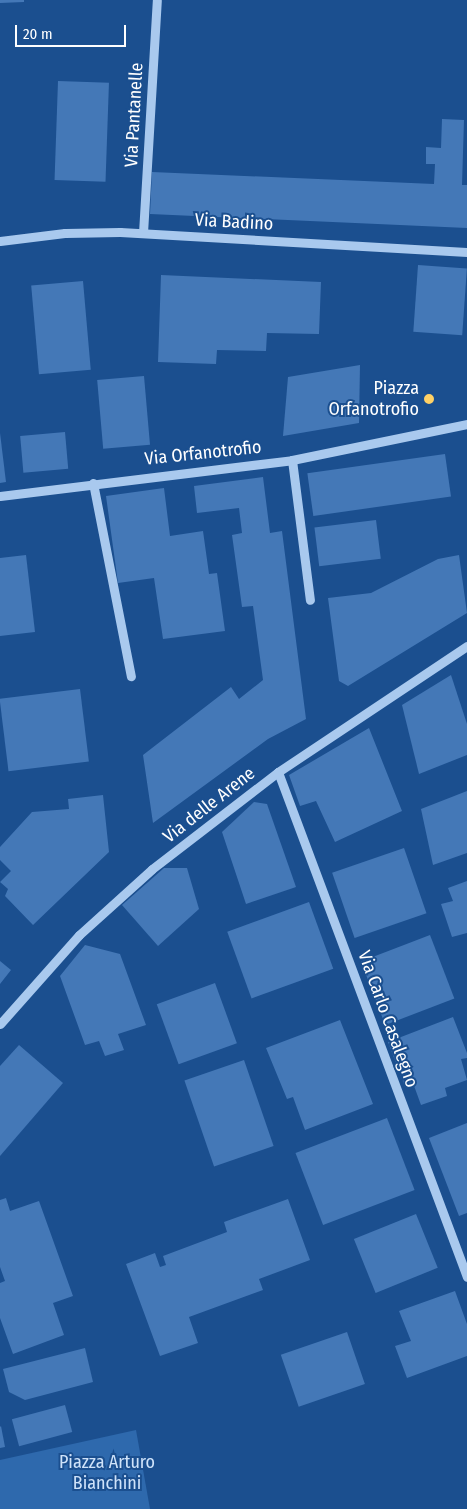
<!DOCTYPE html>
<html>
<head>
<meta charset="utf-8">
<style>
	body { margin:0 }
	#map { position:relative; width:467px; height:1509px; overflow:hidden; background:#1b4f8f; font-family:"Fira Sans Condensed",sans-serif }
	div>[style] { position:absolute }
	.green>* { inset:0; background:#2e69ad }
	.building>* { inset:0; background:#4478b7; transform-origin:0 0 }
	.minor>* { height:9px; margin:-4.5px; padding:0 4.5px; transform-origin:4.5px; border-radius:4.5px; background:#a9c9ee }
	.dots>* { width:14px; height:14px; translate:-50% -50%; box-sizing:border-box; border:2px solid #1b4f8f; border-radius:50% }
	span { translate:-50% -50%; white-space:nowrap; text-align:center; line-height:1.15; -webkit-text-stroke:4px #1b4f8f; paint-order:stroke }
	.street-label { font-size:18px; color:#fff }
	.poi-label { font-size:18px; color:#fff }
	.right { translate:-100% -50%; text-align:right }
	.park-label { font-size:18px; color:#cfe3fa }
	.scale { position:absolute; left:15px; top:25px; width:111px; height:22px; box-sizing:border-box; border:2px solid #fff; border-top:0; padding-left:6px; font-size:15px; line-height:18px; white-space:nowrap; color:#fff; -webkit-text-stroke:4px #1b4f8f; paint-order:stroke }
</style>
</head>
<body>
<div id="map">
	<div class="green">
		<i style="clip-path:polygon(136px 1430px,150px 1509px,0 1509px,0 1460px)"></i>
	</div>
	<div class="building">
		<i style="clip-path:polygon(0 0,24px 0,24px 2px,0 3px)"></i>
		<i style="left:58px;top:81px;width:51px;height:99px;rotate:2deg"></i>
		<i style="clip-path:polygon(442px 119px,464px 120px,462px 185px,467px 185px,467px 228px,150px 214px,152px 172px,434px 184px,435px 164px,426px 164px,426px 147px,441px 148px)"></i>
		<i style="left:418px;top:265px;width:49px;height:67px;rotate:4deg"></i>
		<i style="clip-path:polygon(161px 275px,321px 282px,319px 334px,267px 333px,266px 351px,217px 350px,216px 364px,158px 362px)"></i>
		<i style="left:83px;top:281px;width:89px;height:52px;rotate:85deg"></i>
		<i style="clip-path:polygon(360px 365px,359px 423px,283px 436px,288px 377px)"></i>
		<i style="left:144px;top:376px;width:69px;height:47px;rotate:85deg"></i>
		<i style="left:65px;top:432px;width:37px;height:45px;rotate:85deg"></i>
		<i style="clip-path:polygon(0 433px,6px 482px,0 483px)"></i>
		<i style="left:445px;top:454px;width:43px;height:139px;rotate:82deg"></i>
		<i style="clip-path:polygon(263px 477px,270px 533px,282px 531px,306px 719px,268px 739px,153px 823px,143px 755px,231px 687px,239px 699px,263px 680px,253px 606px,242px 607px,232px 535px,242px 533px,239px 508px,197px 513px,194px 486px)"></i>
		<i style="clip-path:polygon(164px 488px,170px 536px,203px 531px,209px 574px,217px 573px,225px 631px,163px 639px,154px 578px,118px 583px,106px 496px)"></i>
		<i style="left:376px;top:520px;width:39px;height:62px;rotate:83deg"></i>
		<i style="clip-path:polygon(26px 555px,35px 632px,0 636px,0 558px)"></i>
		<i style="clip-path:polygon(459px 555px,467px 613px,348px 686px,339px 681px,328px 598px,371px 593px,438px 559px)"></i>
		<i style="clip-path:polygon(451px 675px,467px 724px,467px 755px,419px 774px,402px 705px)"></i>
		<i style="left:80px;top:689px;width:73px;height:81px;rotate:83deg"></i>
		<i style="clip-path:polygon(369px 728px,402px 811px,335px 842px,316px 801px,300px 806px,289px 775px)"></i>
		<i style="clip-path:polygon(467px 791px,467px 853px,433px 865px,421px 809px)"></i>
		<i style="clip-path:polygon(103px 795px,109px 852px,33px 925px,5px 896px,8px 889px,0 882px,11px 871px,0 860px,0 847px,32px 812px,69px 809px,68px 799px)"></i>
		<i style="clip-path:polygon(254px 802px,267px 804px,296px 887px,246px 904px,222px 832px)"></i>
		<i style="left:404px;top:848px;width:69px;height:76px;rotate:71deg"></i>
		<i style="clip-path:polygon(164px 868px,187px 868px,199px 909px,158px 946px,122px 905px)"></i>
		<i style="clip-path:polygon(467px 881px,467px 933px,452px 937px,441px 904px,453px 901px,448px 888px)"></i>
		<i style="left:309px;top:902px;width:71px;height:87px;rotate:70deg"></i>
		<i style="left:430px;top:935px;width:68px;height:74px;rotate:69deg"></i>
		<i style="clip-path:polygon(85px 945px,120px 954px,146px 1025px,118px 1034px,124px 1050px,105px 1056px,99px 1041px,85px 1045px,60px 976px)"></i>
		<i style="clip-path:polygon(0 961px,11px 970px,0 984px)"></i>
		<i style="left:215px;top:983px;width:64px;height:62px;rotate:70deg"></i>
		<i style="clip-path:polygon(453px 1017px,467px 1053px,467px 1058px,461px 1059px,467px 1080px,445px 1088px,447px 1096px,421px 1105px,413px 1083px,405px 1087px,388px 1042px)"></i>
		<i style="clip-path:polygon(340px 1020px,373px 1104px,305px 1130px,293px 1097px,287px 1099px,266px 1048px)"></i>
		<i style="clip-path:polygon(19px 1045px,63px 1083px,0 1156px,0 1066px)"></i>
		<i style="left:244px;top:1060px;width:91px;height:63px;rotate:71deg"></i>
		<i style="left:387px;top:1118px;width:77px;height:98px;rotate:69deg"></i>
		<i style="clip-path:polygon(467px 1123px,467px 1213px,459px 1216px,429px 1138px)"></i>
		<i style="clip-path:polygon(6px 1198px,10px 1211px,39px 1201px,73px 1296px,53px 1303px,64px 1335px,13px 1354px,0 1318px,0 1283px,5px 1281px,0 1267px,0 1200px)"></i>
		<i style="clip-path:polygon(288px 1199px,310px 1260px,259px 1279px,263px 1290px,189px 1317px,198px 1343px,160px 1356px,126px 1264px,155px 1253px,160px 1267px,166px 1265px,163px 1256px,227px 1232px,224px 1222px)"></i>
		<i style="left:416px;top:1214px;width:58px;height:67px;rotate:68deg"></i>
		<i style="clip-path:polygon(455px 1291px,467px 1324px,467px 1356px,407px 1378px,395px 1346px,411px 1341px,399px 1311px)"></i>
		<i style="left:347px;top:1332px;width:55px;height:70px;rotate:71deg"></i>
		<i style="clip-path:polygon(85px 1348px,93px 1382px,25px 1400px,9px 1392px,3px 1369px)"></i>
		<i style="left:65px;top:1405px;width:28px;height:55px;rotate:75deg"></i>
		<i style="clip-path:polygon(1px 1426px,5px 1447px,0 1448px,0 1427px)"></i>
	</div>
	<div class="minor">
		<i style="left:143px;top:233px;width:233px;rotate:-86.6deg"></i>
		<i style="left:0;top:241px;width:65px;rotate:-7deg"></i>
		<i style="left:65px;top:233px;width:55px;rotate:-1deg"></i>
		<i style="left:120px;top:232px;width:348px;rotate:3.3deg"></i>
		<i style="left:292px;top:460px;width:141px;rotate:82.7deg"></i>
		<i style="left:93px;top:483px;width:197px;rotate:78.9deg"></i>
		<i style="left:0;top:496px;width:294px;rotate:-7deg"></i>
		<i style="left:292px;top:460px;width:179px;rotate:-11.6deg"></i>
		<i style="left:278px;top:772px;width:539px;rotate:69.48deg"></i>
		<i style="left:0;top:1024px;width:119px;rotate:-48.4deg"></i>
		<i style="left:79px;top:935px;width:98px;rotate:-42.1deg"></i>
		<i style="left:152px;top:869px;width:159px;rotate:-37.6deg"></i>
		<i style="left:278px;top:772px;width:227px;rotate:-33.7deg"></i>
	</div>
	<div class="dots">
		<i style="left:429px;top:399px;background:#ffd166"></i>
	</div>
	<div class="street-label">
		<span style="left:134px;top:115px;rotate:-87deg">Via Pantanelle</span>
		<span style="left:234px;top:222px;rotate:3deg">Via Badino</span>
		<span style="left:203px;top:453px;rotate:-6deg">Via Orfanotrofio</span>
		<span style="left:209px;top:805px;rotate:-38deg">Via delle Arene</span>
		<span style="left:388px;top:1019px;rotate:70deg">Via Carlo Casalegno</span>
	</div>
	<div class="poi-label">
		<span class="right" style="left:419px;top:399px">Piazza<br>Orfanotrofio</span>
	</div>
	<div class="park-label">
		<span style="left:107px;top:1473px">Piazza Arturo<br>Bianchini</span>
	</div>
	<div class="scale">20 m</div>
</div>
</body>
</html>
